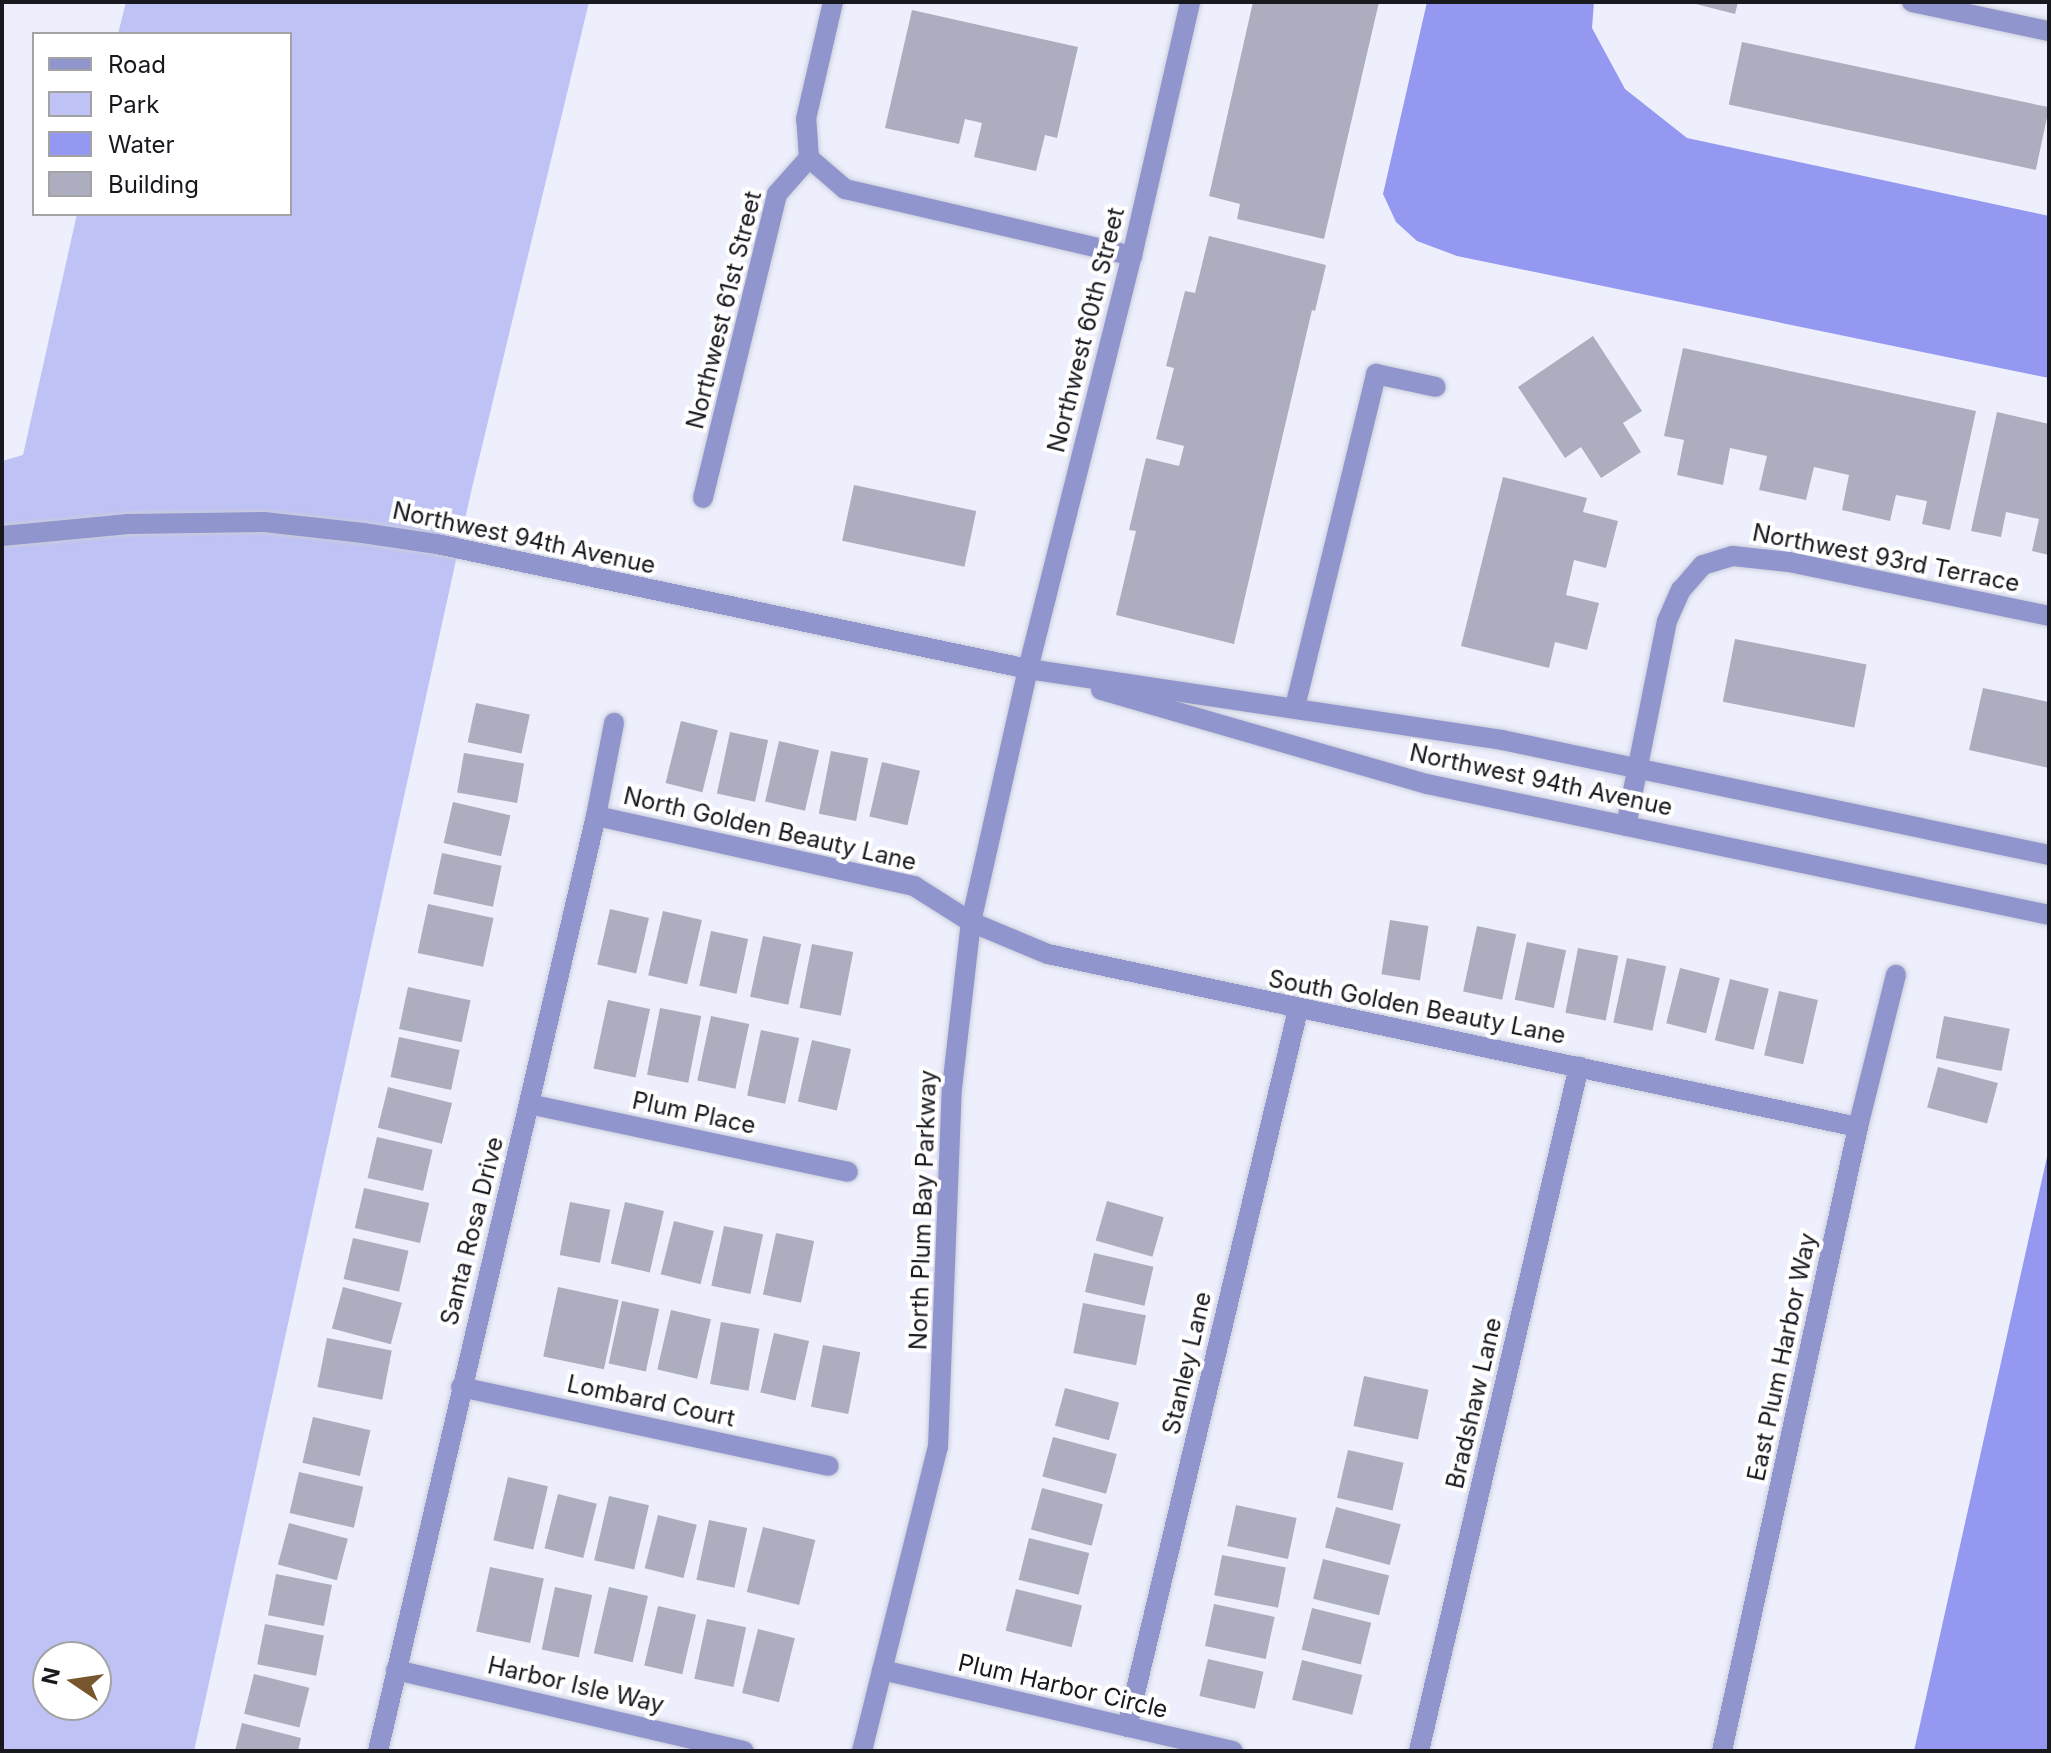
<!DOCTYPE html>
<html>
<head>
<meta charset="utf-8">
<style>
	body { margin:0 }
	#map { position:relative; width:2051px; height:1753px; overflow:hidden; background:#edeffd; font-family:Inter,sans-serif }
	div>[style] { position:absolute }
	.green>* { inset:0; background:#bec2f5 }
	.water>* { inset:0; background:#9498f1 }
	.building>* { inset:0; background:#acaebf; transform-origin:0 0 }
	.roads { filter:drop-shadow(0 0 2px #cbcdd9) drop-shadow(0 0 2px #cbcdd9) }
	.minor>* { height:20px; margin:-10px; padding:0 10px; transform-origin:10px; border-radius:10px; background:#9095ce }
	.tertiary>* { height:20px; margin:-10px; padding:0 10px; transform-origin:10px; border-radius:10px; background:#9095ce }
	span { translate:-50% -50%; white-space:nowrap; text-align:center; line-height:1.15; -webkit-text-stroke:8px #fff; paint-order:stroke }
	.street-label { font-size:24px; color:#18181f }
	.frame { position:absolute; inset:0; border:4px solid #18181f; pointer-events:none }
	.legend { position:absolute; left:32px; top:32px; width:260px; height:184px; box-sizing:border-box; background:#fff; border:2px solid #a3a3a5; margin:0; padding:10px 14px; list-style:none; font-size:24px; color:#18181f }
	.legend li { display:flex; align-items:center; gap:16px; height:40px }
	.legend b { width:40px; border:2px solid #a3a3a5 }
	.north { position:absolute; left:32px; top:1641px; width:80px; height:80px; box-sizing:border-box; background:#fff; border:2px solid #a3a3a5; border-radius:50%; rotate:283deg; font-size:22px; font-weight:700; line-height:32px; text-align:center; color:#18181f }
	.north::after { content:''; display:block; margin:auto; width:28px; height:36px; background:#78572e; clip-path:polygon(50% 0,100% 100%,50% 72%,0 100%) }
</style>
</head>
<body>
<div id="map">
	<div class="green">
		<i style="clip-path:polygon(evenodd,126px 2px,589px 2px,471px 492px,194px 1751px,2px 1751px,2px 461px,23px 455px,77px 214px,290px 214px,290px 34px,118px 34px,126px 2px,48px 1657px,96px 1657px,96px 1705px,48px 1705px,48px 1657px)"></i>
	</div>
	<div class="water">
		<i style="clip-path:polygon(1427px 2px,1594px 2px,1592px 28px,1625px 89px,1687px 138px,2049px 216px,2049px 378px,1457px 256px,1417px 241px,1396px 222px,1383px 194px)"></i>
		<i style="clip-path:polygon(2049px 1148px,2049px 1751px,1914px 1751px)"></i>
	</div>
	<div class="building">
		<i style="clip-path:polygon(1253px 2px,1379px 2px,1324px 239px,1237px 219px,1240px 204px,1209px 196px)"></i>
		<i style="clip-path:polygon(1688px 2px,1738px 2px,1735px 14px)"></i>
		<i style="clip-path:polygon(912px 10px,1078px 47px,1057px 138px,1045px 135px,1036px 171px,974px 157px,982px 123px,965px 119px,959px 144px,885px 128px)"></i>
		<i style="left:1742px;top:42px;width:314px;height:64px;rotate:12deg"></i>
		<i style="clip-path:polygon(1209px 236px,1326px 265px,1315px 311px,1312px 310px,1234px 644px,1116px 615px,1136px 531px,1129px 530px,1146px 458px,1179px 466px,1184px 446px,1156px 439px,1174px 368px,1166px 366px,1185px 291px,1195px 293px)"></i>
		<i style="clip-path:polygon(1593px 336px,1642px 411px,1623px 423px,1641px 452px,1601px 478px,1581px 447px,1565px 458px,1518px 387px)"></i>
		<i style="clip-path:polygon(1683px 348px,1976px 411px,1950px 530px,1922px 524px,1927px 501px,1896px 495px,1890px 521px,1842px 510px,1849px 475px,1814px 467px,1806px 500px,1759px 490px,1767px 456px,1730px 448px,1723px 485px,1677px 475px,1684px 440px,1664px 436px)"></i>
		<i style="clip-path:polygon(1997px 412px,2049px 424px,2049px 555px,2032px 551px,2039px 519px,2006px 512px,2001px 537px,1971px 531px)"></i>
		<i style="clip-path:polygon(1503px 477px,1587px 498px,1583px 512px,1618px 521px,1606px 568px,1574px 560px,1566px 595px,1599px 603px,1587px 650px,1555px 642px,1549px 668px,1461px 646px)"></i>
		<i style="left:854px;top:485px;width:125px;height:57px;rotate:12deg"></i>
		<i style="left:1735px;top:639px;width:134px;height:64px;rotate:11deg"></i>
		<i style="clip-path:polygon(1983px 688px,2049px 702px,2049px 768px,1969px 750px)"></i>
		<i style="left:476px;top:703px;width:55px;height:40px;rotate:12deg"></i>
		<i style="left:681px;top:721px;width:38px;height:64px;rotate:14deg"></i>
		<i style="left:730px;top:732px;width:39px;height:63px;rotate:12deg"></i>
		<i style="left:779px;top:741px;width:41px;height:62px;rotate:13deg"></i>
		<i style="left:831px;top:751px;width:38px;height:64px;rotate:11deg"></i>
		<i style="left:464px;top:753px;width:61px;height:40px;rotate:10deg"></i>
		<i style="left:882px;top:762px;width:39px;height:56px;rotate:13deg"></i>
		<i style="left:453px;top:802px;width:59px;height:42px;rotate:13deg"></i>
		<i style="left:442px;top:853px;width:61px;height:42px;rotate:12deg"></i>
		<i style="left:428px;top:904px;width:67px;height:50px;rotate:12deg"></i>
		<i style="left:610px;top:909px;width:40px;height:57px;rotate:13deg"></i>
		<i style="left:663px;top:911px;width:40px;height:66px;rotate:13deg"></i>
		<i style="left:1390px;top:920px;width:39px;height:55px;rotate:9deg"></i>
		<i style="left:1477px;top:926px;width:40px;height:67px;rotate:12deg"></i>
		<i style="left:711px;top:931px;width:38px;height:56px;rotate:12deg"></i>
		<i style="left:763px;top:936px;width:39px;height:62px;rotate:12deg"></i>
		<i style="left:1527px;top:942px;width:40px;height:59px;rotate:12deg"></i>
		<i style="left:812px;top:944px;width:42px;height:65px;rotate:11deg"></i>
		<i style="left:1578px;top:948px;width:41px;height:66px;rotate:11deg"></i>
		<i style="left:1627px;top:958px;width:40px;height:66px;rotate:12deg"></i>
		<i style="left:1680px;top:968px;width:41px;height:57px;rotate:14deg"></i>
		<i style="left:1730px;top:979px;width:40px;height:63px;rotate:14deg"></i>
		<i style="left:408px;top:987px;width:64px;height:43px;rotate:12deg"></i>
		<i style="left:1779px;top:991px;width:40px;height:66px;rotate:13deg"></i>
		<i style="left:608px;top:1000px;width:43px;height:70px;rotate:12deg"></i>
		<i style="left:660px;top:1008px;width:42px;height:68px;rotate:11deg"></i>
		<i style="left:711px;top:1016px;width:39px;height:66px;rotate:12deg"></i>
		<i style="left:1944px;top:1016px;width:67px;height:43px;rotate:11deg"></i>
		<i style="left:761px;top:1030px;width:39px;height:67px;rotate:12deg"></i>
		<i style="left:399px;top:1037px;width:62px;height:41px;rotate:12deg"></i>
		<i style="left:812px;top:1040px;width:40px;height:63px;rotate:13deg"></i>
		<i style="left:1938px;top:1067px;width:62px;height:42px;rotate:15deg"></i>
		<i style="left:388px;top:1087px;width:66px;height:42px;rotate:14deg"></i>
		<i style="left:377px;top:1137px;width:57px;height:42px;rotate:13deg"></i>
		<i style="left:364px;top:1188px;width:67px;height:41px;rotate:13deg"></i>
		<i style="left:1107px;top:1201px;width:59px;height:41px;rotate:16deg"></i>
		<i style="left:570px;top:1202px;width:41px;height:54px;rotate:11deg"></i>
		<i style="left:625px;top:1202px;width:40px;height:63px;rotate:13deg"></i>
		<i style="left:674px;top:1221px;width:41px;height:55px;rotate:14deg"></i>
		<i style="left:724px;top:1226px;width:40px;height:61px;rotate:12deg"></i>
		<i style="left:776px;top:1233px;width:39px;height:63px;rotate:12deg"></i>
		<i style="left:353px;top:1238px;width:57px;height:42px;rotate:13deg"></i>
		<i style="left:1094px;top:1253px;width:61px;height:40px;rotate:13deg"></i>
		<i style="left:343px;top:1287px;width:61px;height:43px;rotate:15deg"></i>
		<i style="left:558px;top:1287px;width:62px;height:71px;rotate:12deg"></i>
		<i style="left:622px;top:1301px;width:38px;height:64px;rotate:12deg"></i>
		<i style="left:1083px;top:1303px;width:64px;height:51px;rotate:11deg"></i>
		<i style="left:671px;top:1310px;width:41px;height:61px;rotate:13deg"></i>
		<i style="left:721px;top:1322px;width:39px;height:63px;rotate:10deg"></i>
		<i style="left:774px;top:1333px;width:36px;height:61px;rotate:13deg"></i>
		<i style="left:327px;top:1338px;width:66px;height:50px;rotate:11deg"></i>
		<i style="left:823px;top:1345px;width:38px;height:63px;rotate:11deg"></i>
		<i style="left:1364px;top:1376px;width:66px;height:51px;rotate:12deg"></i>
		<i style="left:1065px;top:1388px;width:56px;height:39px;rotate:15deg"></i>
		<i style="left:313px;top:1417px;width:59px;height:47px;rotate:13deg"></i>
		<i style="left:1053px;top:1437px;width:66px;height:41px;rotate:15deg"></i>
		<i style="left:1348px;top:1450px;width:57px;height:49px;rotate:13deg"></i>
		<i style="left:299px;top:1472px;width:66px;height:42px;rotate:13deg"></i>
		<i style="left:508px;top:1477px;width:41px;height:65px;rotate:13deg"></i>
		<i style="left:1042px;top:1488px;width:63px;height:43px;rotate:15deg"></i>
		<i style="left:558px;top:1494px;width:40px;height:56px;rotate:14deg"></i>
		<i style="left:609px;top:1496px;width:41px;height:66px;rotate:13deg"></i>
		<i style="left:1236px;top:1505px;width:62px;height:42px;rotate:12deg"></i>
		<i style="left:1336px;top:1507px;width:67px;height:42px;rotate:15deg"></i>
		<i style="left:658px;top:1515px;width:40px;height:55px;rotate:14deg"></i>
		<i style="left:709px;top:1520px;width:39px;height:61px;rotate:12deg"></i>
		<i style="left:289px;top:1523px;width:61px;height:43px;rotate:15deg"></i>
		<i style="left:763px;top:1527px;width:54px;height:67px;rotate:14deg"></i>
		<i style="left:1029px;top:1538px;width:62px;height:43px;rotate:14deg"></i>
		<i style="left:1222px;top:1555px;width:65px;height:41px;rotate:11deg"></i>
		<i style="left:1323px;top:1559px;width:68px;height:41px;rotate:14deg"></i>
		<i style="left:490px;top:1567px;width:55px;height:66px;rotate:12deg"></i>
		<i style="left:276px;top:1574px;width:57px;height:42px;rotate:11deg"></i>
		<i style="left:555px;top:1587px;width:38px;height:64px;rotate:12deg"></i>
		<i style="left:609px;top:1587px;width:40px;height:68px;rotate:13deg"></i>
		<i style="left:1016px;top:1589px;width:68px;height:43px;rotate:14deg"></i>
		<i style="left:1214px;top:1604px;width:62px;height:43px;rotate:12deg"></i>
		<i style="left:658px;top:1606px;width:39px;height:61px;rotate:13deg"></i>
		<i style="left:1312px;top:1608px;width:61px;height:43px;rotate:14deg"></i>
		<i style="left:707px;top:1619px;width:40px;height:61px;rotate:12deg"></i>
		<i style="left:265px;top:1624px;width:60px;height:41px;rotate:11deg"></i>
		<i style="left:758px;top:1629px;width:38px;height:66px;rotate:14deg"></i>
		<i style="left:1208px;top:1659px;width:57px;height:38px;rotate:13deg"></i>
		<i style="left:1302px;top:1660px;width:62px;height:41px;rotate:14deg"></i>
		<i style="left:254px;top:1674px;width:57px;height:41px;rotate:14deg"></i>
		<i style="clip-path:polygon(242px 1723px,301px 1738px,298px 1751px,235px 1751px)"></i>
	</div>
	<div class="roads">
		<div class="minor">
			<i style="left:1912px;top:2px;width:140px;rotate:12deg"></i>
			<i style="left:809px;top:158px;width:48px;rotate:40.7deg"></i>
			<i style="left:845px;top:189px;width:295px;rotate:13.1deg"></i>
			<i style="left:703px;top:498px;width:313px;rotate:-76.3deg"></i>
			<i style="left:777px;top:194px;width:48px;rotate:-48.4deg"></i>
			<i style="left:809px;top:158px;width:39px;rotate:-94deg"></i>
			<i style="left:806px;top:119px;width:120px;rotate:-77deg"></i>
			<i style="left:1295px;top:707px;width:343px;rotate:-76.3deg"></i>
			<i style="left:1376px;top:374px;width:61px;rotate:12.2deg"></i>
			<i style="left:596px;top:816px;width:326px;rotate:12.4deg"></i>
			<i style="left:914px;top:886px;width:67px;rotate:32.3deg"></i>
			<i style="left:971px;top:922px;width:83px;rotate:22.6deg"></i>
			<i style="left:1048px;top:954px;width:828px;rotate:12.06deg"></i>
			<i style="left:1626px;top:826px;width:209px;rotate:-78.7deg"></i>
			<i style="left:1667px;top:621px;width:34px;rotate:-66deg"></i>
			<i style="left:1681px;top:590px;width:33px;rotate:-49deg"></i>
			<i style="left:1703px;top:565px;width:31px;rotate:-17deg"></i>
			<i style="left:1733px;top:556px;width:56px;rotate:6.1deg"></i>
			<i style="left:1789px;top:562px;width:266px;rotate:11.7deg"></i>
			<i style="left:529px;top:1104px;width:326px;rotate:12deg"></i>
			<i style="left:461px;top:1387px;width:376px;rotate:12.1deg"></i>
			<i style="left:396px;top:1670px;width:357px;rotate:13.1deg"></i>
			<i style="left:882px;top:1670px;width:360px;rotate:13deg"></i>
			<i style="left:1127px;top:1727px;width:737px;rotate:-76.59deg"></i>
			<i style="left:378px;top:1751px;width:960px;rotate:-76.88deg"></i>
			<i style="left:596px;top:816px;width:95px;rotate:-79deg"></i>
			<i style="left:862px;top:1751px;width:313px;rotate:-76deg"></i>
			<i style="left:938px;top:1447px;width:359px;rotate:-87.8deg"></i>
			<i style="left:952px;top:1088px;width:167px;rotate:-83.5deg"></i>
			<i style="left:971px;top:922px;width:259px;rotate:-77.3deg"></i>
			<i style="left:1028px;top:669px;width:426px;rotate:-75.9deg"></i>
			<i style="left:1132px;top:256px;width:261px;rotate:-77.1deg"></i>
			<i style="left:1419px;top:1751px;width:703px;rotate:-76.85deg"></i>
			<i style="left:1722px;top:1751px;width:639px;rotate:-77.7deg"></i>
			<i style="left:1858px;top:1127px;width:157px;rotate:-76deg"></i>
		</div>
		<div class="tertiary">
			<i style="left:2px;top:536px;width:127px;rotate:-5.4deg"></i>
			<i style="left:128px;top:524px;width:136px;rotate:-0.8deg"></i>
			<i style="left:264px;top:522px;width:100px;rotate:6.3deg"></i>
			<i style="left:363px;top:533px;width:75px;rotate:8.5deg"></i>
			<i style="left:437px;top:544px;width:604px;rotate:11.94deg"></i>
			<i style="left:1028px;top:669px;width:479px;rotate:8.5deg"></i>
			<i style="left:1502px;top:740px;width:559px;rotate:11.87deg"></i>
			<i style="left:1101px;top:690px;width:339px;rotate:16.1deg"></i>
			<i style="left:1427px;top:784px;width:636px;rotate:11.89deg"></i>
		</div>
	</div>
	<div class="street-label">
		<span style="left:724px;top:310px;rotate:-76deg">Northwest 61st Street</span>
		<span style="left:1086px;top:330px;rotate:-76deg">Northwest 60th Street</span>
		<span style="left:524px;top:538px;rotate:12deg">Northwest 94th Avenue</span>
		<span style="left:1886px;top:558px;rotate:11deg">Northwest 93rd Terrace</span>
		<span style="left:1541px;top:780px;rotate:12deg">Northwest 94th Avenue</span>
		<span style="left:770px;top:829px;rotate:13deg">North Golden Beauty Lane</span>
		<span style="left:1417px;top:1007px;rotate:11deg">South Golden Beauty Lane</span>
		<span style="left:694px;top:1113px;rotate:12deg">Plum Place</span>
		<span style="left:923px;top:1210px;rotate:-88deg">North Plum Bay Parkway</span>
		<span style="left:472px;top:1231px;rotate:-76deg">Santa Rosa Drive</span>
		<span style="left:1782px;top:1357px;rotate:-78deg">East Plum Harbor Way</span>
		<span style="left:1187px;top:1363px;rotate:-77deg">Stanley Lane</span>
		<span style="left:651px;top:1401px;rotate:12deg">Lombard Court</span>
		<span style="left:1474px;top:1403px;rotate:-77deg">Bradshaw Lane</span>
		<span style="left:576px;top:1685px;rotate:13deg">Harbor Isle Way</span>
		<span style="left:1063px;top:1686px;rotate:13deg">Plum Harbor Circle</span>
	</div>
	<div class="frame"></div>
	<ul class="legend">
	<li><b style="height:10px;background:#9095ce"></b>Road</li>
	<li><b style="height:22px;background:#bec2f5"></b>Park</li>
	<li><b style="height:22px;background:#9498f1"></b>Water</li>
	<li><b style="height:22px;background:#acaebf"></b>Building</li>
	</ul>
	<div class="north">N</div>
</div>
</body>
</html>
